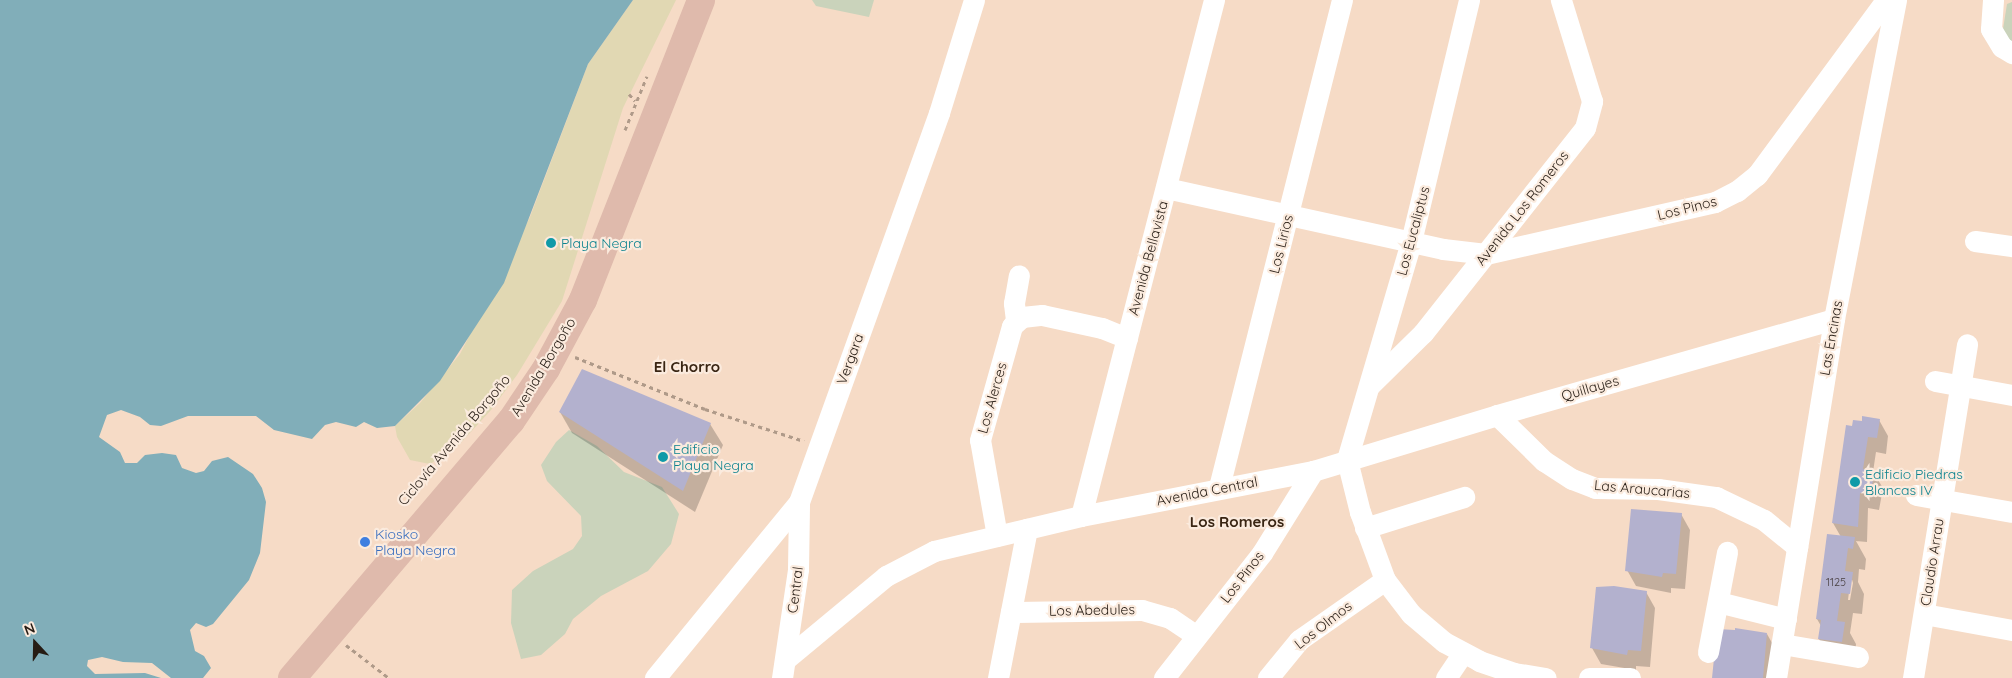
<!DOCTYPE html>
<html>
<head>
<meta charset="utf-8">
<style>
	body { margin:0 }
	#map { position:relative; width:2012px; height:678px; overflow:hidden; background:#f6dbc6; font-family:Quicksand,sans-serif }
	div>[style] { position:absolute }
	.green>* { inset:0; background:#cad3bb }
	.sand>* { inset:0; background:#e1d8b3 }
	.water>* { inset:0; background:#81aeb9 }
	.shadow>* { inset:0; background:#0003 }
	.building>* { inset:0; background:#b3b1ce }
	.path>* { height:3px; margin-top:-1.5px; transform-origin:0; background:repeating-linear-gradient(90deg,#af9a89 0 4px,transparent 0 8px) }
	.minor>* { height:21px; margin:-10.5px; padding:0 10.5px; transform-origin:10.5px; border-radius:10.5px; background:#fff }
	.major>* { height:28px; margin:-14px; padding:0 14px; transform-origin:14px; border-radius:14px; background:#dfbaac }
	.dots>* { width:14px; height:14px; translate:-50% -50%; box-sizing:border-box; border:2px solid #fbebde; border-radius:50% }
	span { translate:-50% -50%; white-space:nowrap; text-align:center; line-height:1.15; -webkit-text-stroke:4.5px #fbebde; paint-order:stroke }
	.number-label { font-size:11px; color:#494142 }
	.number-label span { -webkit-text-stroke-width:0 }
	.street-label { font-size:14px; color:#261c14 }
	.culture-label { font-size:14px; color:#0d838f }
	.left { translate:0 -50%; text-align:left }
	.shop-label { font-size:14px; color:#366cbe }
	.neighbourhood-label { font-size:15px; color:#392513; font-weight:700 }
	.north { position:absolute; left:10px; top:618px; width:50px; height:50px; -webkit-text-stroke:4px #fbebde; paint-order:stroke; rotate:339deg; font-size:14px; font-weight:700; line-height:20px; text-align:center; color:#261c14 }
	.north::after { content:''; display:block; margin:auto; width:18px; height:22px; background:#261c14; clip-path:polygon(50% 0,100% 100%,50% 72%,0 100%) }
</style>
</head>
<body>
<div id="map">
	<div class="green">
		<i style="clip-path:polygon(812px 0,874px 0,869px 17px,816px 6px)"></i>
		<i style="clip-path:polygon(2012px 2px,2012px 47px,2003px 29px,2007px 4px)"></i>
		<i style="clip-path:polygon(569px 430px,597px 446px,624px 472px,662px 487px,679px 514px,671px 544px,648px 571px,601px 596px,573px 619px,565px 634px,541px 655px,521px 659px,511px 623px,512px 590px,533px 571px,573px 549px,582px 536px,581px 516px,547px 481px,541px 465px,556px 442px)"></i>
	</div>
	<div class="sand">
		<i style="clip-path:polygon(633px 0,676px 0,623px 108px,562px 301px,517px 375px,491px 410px,458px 446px,430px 464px,410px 460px,397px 437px,395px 426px,420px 403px,460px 354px,530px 217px,588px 64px)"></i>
	</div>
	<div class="water">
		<i style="clip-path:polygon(0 0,633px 0,588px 64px,504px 283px,440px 381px,395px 426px,377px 428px,364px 422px,356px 427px,336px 422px,325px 425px,312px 439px,274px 430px,256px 416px,188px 416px,161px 426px,150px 425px,140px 417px,121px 410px,107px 415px,99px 437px,120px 452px,125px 463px,137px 463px,145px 455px,162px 453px,176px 455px,182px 468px,196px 473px,204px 471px,212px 461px,228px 457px,253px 474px,262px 488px,266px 502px,260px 553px,249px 580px,213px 624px,206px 627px,196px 623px,190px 630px,195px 651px,204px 656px,211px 668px,203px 678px,171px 678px,152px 663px,123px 662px,102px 657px,88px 660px,87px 666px,95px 674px,145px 673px,161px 678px,0 678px)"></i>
	</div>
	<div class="shadow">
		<i style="clip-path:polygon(560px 412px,710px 424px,723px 445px,695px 512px,572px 433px)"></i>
		<i style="clip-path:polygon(evenodd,1879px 420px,1888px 436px,1886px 454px,1876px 452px,1873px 472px,1883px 488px,1879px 510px,1868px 508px,1867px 542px,1856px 541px,1866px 559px,1865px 570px,1859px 569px,1858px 582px,1864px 594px,1862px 614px,1853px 613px,1850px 633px,1856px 644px,1854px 663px,1831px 660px,1819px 639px,1821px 626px,1817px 619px,1841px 537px,1833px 523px,1853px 428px,1879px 420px,1851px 576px,1853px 583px,1850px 600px,1848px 600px,1851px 576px)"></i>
		<i style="clip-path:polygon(1681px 514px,1690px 530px,1685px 589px,1671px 588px,1671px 593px,1636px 586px,1627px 570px)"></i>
		<i style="clip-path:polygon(1646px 592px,1655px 608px,1650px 667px,1636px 666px,1636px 670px,1601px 664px,1592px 648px)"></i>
		<i style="clip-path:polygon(1767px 634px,1776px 650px,1773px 678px,1713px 678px)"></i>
	</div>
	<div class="building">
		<i style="clip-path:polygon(582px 369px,711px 423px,683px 491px,559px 412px)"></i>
		<i style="clip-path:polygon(1862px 416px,1880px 419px,1877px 438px,1868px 437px,1863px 469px,1874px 471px,1871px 494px,1860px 493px,1858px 527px,1832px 523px,1846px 425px,1852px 426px,1853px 420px,1862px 421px)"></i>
		<i style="clip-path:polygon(1631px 509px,1682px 513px,1676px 574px,1663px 573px,1662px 577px,1625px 571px)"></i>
		<i style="clip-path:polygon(1827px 534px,1855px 537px,1853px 549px,1848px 548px,1845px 571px,1853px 572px,1850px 594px,1841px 593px,1837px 621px,1845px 622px,1842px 642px,1818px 639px,1821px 620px,1816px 619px)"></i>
		<i style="clip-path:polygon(1614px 586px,1647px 591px,1641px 651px,1628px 650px,1627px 655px,1590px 648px,1596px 587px)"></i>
		<i style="clip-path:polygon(1735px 628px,1767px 633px,1763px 678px,1712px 678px,1717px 629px,1735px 630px)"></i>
	</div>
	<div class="path">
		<i style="left:629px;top:94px;width:9px;rotate:49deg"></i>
		<i style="left:625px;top:130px;width:58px;rotate:-67.8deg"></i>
		<i style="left:575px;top:357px;width:140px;rotate:21.8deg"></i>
		<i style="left:705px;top:409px;width:104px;rotate:17.9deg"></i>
		<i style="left:346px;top:645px;width:54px;rotate:37.5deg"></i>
	</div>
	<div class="minor">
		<i style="left:1469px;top:0;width:249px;rotate:103.5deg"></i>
		<i style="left:1411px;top:242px;width:227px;rotate:106.4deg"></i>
		<i style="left:1347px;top:460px;width:54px;rotate:76deg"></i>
		<i style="left:1360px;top:512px;width:72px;rotate:69.8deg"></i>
		<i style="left:1385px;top:580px;width:43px;rotate:52.6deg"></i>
		<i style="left:1411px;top:614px;width:43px;rotate:40.3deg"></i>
		<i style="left:1444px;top:642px;width:40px;rotate:28deg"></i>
		<i style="left:1479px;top:661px;width:37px;rotate:19deg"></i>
		<i style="left:1514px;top:673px;width:32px;rotate:9deg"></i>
		<i style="left:1993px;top:0;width:29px;rotate:94deg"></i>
		<i style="left:1991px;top:29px;width:21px;rotate:59deg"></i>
		<i style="left:2002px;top:47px;width:12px;rotate:31deg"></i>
		<i style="left:1166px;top:188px;width:284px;rotate:12.4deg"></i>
		<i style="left:1443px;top:249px;width:43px;rotate:6.6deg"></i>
		<i style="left:1486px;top:254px;width:235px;rotate:-12.8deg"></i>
		<i style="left:1715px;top:202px;width:25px;rotate:-27deg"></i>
		<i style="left:1737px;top:191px;width:26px;rotate:-39deg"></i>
		<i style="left:1757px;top:175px;width:217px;rotate:-53.6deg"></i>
		<i style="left:1975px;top:241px;width:37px;rotate:8deg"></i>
		<i style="left:1016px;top:320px;width:17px;rotate:-97deg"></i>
		<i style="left:1014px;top:303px;width:28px;rotate:-80deg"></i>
		<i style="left:1935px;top:381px;width:78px;rotate:10.3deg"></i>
		<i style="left:1370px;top:385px;width:74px;rotate:-44.5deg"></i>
		<i style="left:1423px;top:333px;width:261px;rotate:-51.7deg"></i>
		<i style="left:1585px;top:128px;width:28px;rotate:-75deg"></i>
		<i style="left:1592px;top:101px;width:106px;rotate:-107.1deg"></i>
		<i style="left:1497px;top:415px;width:66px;rotate:44.4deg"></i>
		<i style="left:1544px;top:461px;width:33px;rotate:33deg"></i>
		<i style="left:1572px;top:479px;width:25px;rotate:21deg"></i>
		<i style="left:1595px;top:488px;width:63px;rotate:0.9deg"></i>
		<i style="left:1658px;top:489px;width:59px;rotate:7.9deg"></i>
		<i style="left:1716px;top:497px;width:53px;rotate:25.6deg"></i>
		<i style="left:1764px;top:520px;width:43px;rotate:39.3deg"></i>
		<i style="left:1219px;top:487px;width:502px;rotate:-75.83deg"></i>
		<i style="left:1916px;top:495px;width:97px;rotate:10deg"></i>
		<i style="left:1081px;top:516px;width:533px;rotate:-75.55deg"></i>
		<i style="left:1365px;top:528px;width:104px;rotate:-17.4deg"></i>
		<i style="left:997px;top:536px;width:97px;rotate:-100deg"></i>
		<i style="left:980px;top:440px;width:118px;rotate:-74.3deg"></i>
		<i style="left:1012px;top:326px;width:13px;rotate:-42deg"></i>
		<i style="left:1022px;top:317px;width:20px;rotate:-6deg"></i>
		<i style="left:1042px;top:315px;width:61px;rotate:12.2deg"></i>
		<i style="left:1102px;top:328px;width:27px;rotate:22deg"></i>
		<i style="left:1718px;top:602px;width:70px;rotate:14deg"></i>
		<i style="left:1011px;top:612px;width:131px;rotate:-0.9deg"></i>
		<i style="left:1142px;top:610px;width:29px;rotate:16deg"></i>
		<i style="left:1170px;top:618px;width:32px;rotate:34deg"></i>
		<i style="left:1924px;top:614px;width:89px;rotate:10.3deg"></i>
		<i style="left:1782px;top:644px;width:77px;rotate:9.7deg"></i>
		<i style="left:1708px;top:652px;width:102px;rotate:-79.2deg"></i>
		<i style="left:786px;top:659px;width:130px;rotate:-39.7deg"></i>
		<i style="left:886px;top:576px;width:54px;rotate:-27.5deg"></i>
		<i style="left:934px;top:551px;width:151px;rotate:-13.4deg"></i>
		<i style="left:1081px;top:516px;width:236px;rotate:-11deg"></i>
		<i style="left:1313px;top:471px;width:192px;rotate:-16.9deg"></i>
		<i style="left:1497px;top:415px;width:350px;rotate:-15.9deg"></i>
		<i style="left:655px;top:678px;width:227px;rotate:-50.7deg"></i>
		<i style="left:799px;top:502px;width:413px;rotate:-70.2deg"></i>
		<i style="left:939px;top:113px;width:118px;rotate:-72.8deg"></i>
		<i style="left:782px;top:678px;width:110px;rotate:-81.6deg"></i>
		<i style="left:798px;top:569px;width:67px;rotate:-89.1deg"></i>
		<i style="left:998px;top:678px;width:152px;rotate:-79deg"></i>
		<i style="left:1164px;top:678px;width:159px;rotate:-51.9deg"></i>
		<i style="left:1262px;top:553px;width:97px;rotate:-58.1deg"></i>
		<i style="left:1268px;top:678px;width:49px;rotate:-50.8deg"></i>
		<i style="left:1299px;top:640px;width:105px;rotate:-34.9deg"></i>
		<i style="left:1446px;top:678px;width:30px;rotate:-56deg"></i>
		<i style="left:1589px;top:678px;width:41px"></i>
		<i style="left:1776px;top:678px;width:364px;rotate:-80.8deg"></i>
		<i style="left:1834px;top:319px;width:325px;rotate:-79deg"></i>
		<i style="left:1913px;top:678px;width:338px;rotate:-80.8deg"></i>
	</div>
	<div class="major">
		<i style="left:292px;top:678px;width:338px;rotate:-49.6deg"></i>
		<i style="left:511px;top:421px;width:63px;rotate:-56.1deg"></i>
		<i style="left:546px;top:369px;width:78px;rotate:-61.8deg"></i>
		<i style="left:583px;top:300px;width:322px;rotate:-68.5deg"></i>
	</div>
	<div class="dots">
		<i style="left:551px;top:243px;background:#0f9aa8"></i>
		<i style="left:663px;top:457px;background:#0f9aa8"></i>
		<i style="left:1855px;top:482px;background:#0f9aa8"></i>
		<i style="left:365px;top:542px;background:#3f7fe0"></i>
	</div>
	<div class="number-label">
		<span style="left:1836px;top:582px">1125</span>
	</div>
	<div class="street-label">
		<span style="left:1522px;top:208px;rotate:-52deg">Avenida Los Romeros</span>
		<span style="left:1687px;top:208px;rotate:-14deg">Los Pinos</span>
		<span style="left:1413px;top:231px;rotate:-75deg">Los Eucaliptus</span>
		<span style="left:1281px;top:244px;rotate:-76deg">Los Lirios</span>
		<span style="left:1148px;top:258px;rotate:-75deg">Avenida Bellavista</span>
		<span style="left:1831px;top:338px;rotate:-80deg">Las Encinas</span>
		<span style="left:850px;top:359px;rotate:-70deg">Vergara</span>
		<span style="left:543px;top:367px;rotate:-59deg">Avenida Borgoño</span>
		<span style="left:1590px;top:388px;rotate:-16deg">Quillayes</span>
		<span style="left:992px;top:398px;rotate:-74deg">Los Alerces</span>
		<span style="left:454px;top:440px;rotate:-50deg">Ciclovía Avenida Borgoño</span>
		<span style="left:1642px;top:489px;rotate:5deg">Las Araucarias</span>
		<span style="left:1207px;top:491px;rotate:-11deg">Avenida Central</span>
		<span style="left:1932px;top:562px;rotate:-81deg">Claudio Arrau</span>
		<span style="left:1242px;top:577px;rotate:-52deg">Los Pinos</span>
		<span style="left:795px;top:590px;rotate:-83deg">Central</span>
		<span style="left:1092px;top:610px;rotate:-1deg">Los Abedules</span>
		<span style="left:1323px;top:625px;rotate:-38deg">Los Olmos</span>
	</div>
	<div class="culture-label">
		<span class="left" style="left:561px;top:243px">Playa Negra</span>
		<span class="left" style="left:673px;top:457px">Edificio<br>Playa Negra</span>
		<span class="left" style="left:1865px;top:482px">Edificio Piedras<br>Blancas IV</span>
	</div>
	<div class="shop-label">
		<span class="left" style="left:375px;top:542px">Kiosko<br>Playa Negra</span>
	</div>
	<div class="neighbourhood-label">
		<span style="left:687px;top:367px">El Chorro</span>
		<span style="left:1237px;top:522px">Los Romeros</span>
	</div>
	<div class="north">N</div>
</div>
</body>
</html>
